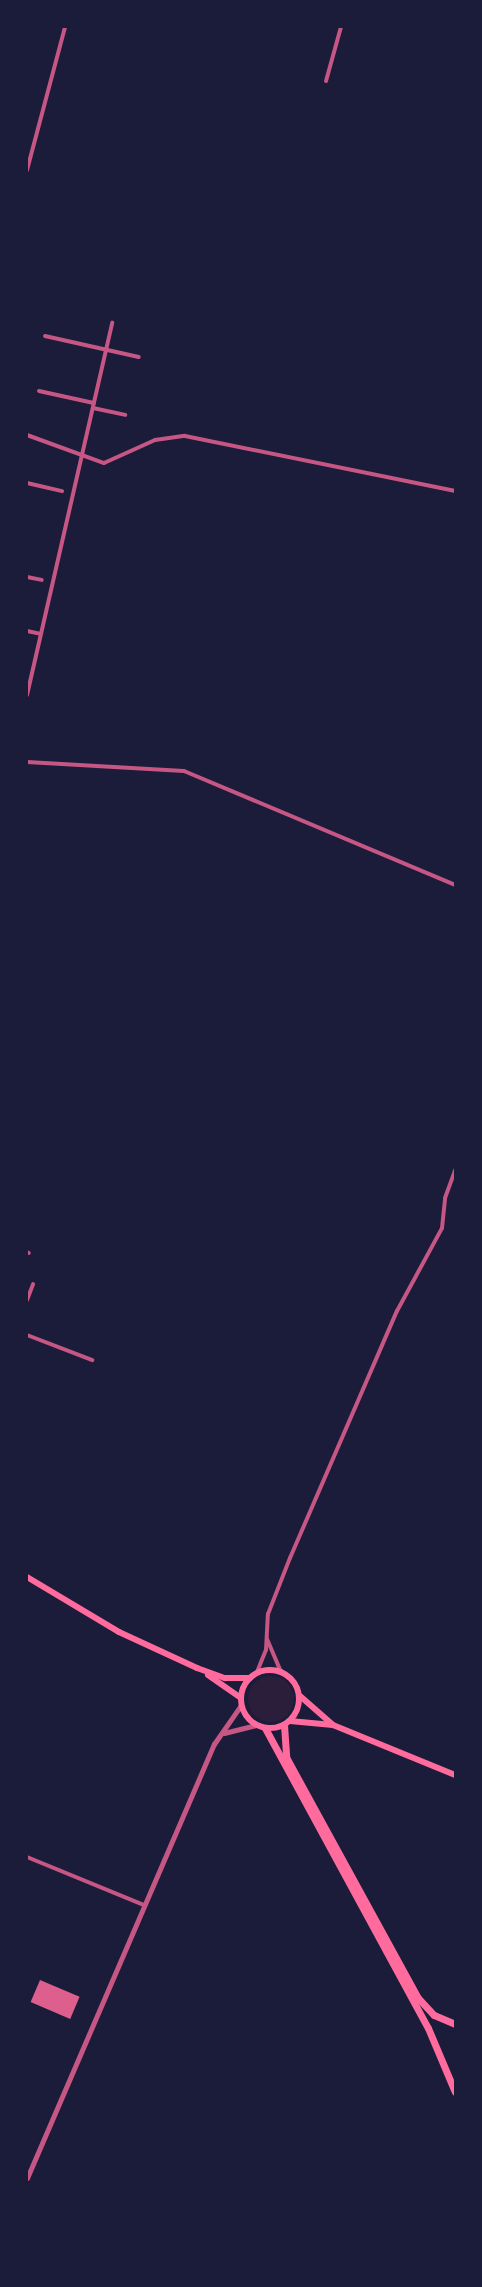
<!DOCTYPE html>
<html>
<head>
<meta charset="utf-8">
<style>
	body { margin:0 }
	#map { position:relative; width:482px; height:2287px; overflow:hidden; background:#1b1b3a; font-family:"Space Grotesk",sans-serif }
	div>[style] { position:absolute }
	.green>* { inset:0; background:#2a1e3b }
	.round { border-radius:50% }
	.building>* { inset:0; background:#dd5f8e; transform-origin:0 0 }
	.minor>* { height:4px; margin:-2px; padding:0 2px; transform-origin:2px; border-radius:2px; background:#c65784 }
	.tertiary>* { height:5px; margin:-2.5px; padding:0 2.5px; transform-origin:2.5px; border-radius:2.5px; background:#c65784 }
	.secondary>* { height:6px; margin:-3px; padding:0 3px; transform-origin:3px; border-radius:3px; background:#ff6b9d }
	.secondary>.ring { margin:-3px; padding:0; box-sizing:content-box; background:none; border:6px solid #ff6b9d; border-radius:50% }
	.trunk>* { height:7px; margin:-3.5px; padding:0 3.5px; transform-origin:3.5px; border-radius:3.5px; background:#ff6b9d }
	span { translate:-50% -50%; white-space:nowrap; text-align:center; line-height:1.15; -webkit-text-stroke:6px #1b1b3a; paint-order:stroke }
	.frame { position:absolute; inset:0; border:28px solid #1b1b3a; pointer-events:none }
</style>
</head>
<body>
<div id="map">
	<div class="green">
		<i class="round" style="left:248px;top:1676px;width:46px;height:46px"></i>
	</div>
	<div class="building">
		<i style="left:40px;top:1980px;width:43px;height:24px;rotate:23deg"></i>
	</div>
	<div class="minor">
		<i style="left:326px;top:81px;width:56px;rotate:-74.5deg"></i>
		<i style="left:27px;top:170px;width:148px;rotate:-75.1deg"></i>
		<i style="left:45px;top:336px;width:96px;rotate:12.6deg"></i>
		<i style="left:39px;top:391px;width:56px;rotate:12.3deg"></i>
		<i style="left:93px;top:408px;width:33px;rotate:12deg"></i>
		<i style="left:27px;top:435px;width:82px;rotate:20deg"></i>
		<i style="left:104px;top:463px;width:56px;rotate:-24.3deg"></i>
		<i style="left:155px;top:440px;width:30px;rotate:-8deg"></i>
		<i style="left:185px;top:436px;width:276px;rotate:11.5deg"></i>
		<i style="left:27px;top:483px;width:36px;rotate:13deg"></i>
		<i style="left:27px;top:577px;width:15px;rotate:11deg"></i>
		<i style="left:27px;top:631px;width:14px;rotate:12deg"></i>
		<i style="left:27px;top:695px;width:382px;rotate:-77.1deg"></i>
		<i style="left:27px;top:762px;width:157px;rotate:3.3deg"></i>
		<i style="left:184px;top:771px;width:294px;rotate:22.8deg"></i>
		<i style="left:27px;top:1252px;width:2px;rotate:27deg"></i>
		<i style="left:27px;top:1300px;width:17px;rotate:-69deg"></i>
		<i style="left:27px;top:1335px;width:70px;rotate:21deg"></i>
		<i style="left:267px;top:1639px;width:36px;rotate:67deg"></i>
		<i style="left:257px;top:1672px;width:24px;rotate:-68deg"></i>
		<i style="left:266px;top:1650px;width:36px;rotate:-87deg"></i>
		<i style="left:268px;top:1614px;width:60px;rotate:-68.6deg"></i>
		<i style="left:290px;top:1558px;width:269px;rotate:-66.6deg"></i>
		<i style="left:397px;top:1311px;width:94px;rotate:-61.5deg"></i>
		<i style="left:442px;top:1228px;width:30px;rotate:-84deg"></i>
		<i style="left:445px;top:1198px;width:30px;rotate:-70deg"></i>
		<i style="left:27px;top:1857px;width:126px;rotate:22.3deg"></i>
	</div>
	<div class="tertiary">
		<i style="left:224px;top:1733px;width:33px;rotate:-14deg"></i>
		<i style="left:27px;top:2178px;width:473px;rotate:-66.7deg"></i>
		<i style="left:214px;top:1744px;width:47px;rotate:-55.3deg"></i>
	</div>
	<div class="secondary">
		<i style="left:27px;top:1577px;width:107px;rotate:30.9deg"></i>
		<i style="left:119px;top:1632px;width:86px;rotate:24.8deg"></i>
		<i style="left:197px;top:1668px;width:30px;rotate:20deg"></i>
		<i style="left:225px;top:1678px;width:25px"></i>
		<i class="ring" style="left:241px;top:1670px;width:52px;height:52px"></i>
		<i style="left:208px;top:1675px;width:40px;rotate:34.9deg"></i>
		<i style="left:300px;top:1696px;width:44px;rotate:41.3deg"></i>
		<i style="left:290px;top:1721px;width:43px;rotate:5.3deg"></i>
		<i style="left:333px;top:1725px;width:132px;rotate:22.3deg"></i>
	</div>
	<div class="trunk">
		<i style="left:284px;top:1725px;width:32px;rotate:86deg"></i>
		<i style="left:286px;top:1757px;width:275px;rotate:61.3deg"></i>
		<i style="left:418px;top:1998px;width:23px;rotate:47deg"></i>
		<i style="left:434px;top:2015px;width:23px;rotate:23deg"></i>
		<i style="left:265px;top:1728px;width:341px;rotate:61.5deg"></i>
		<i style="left:428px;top:2028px;width:69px;rotate:67.1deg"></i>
	</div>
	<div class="frame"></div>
</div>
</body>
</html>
